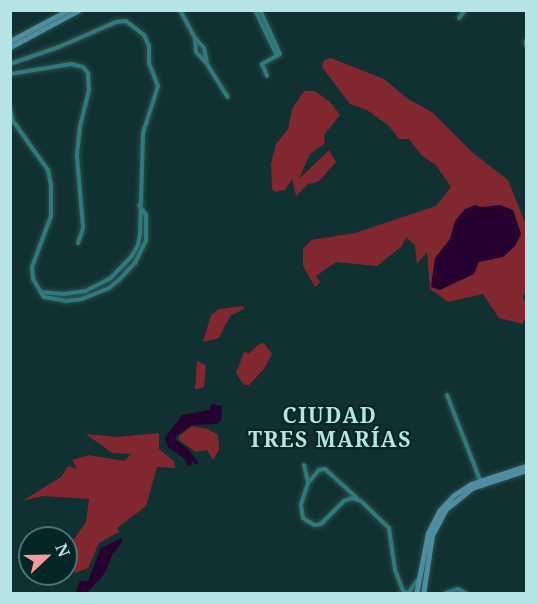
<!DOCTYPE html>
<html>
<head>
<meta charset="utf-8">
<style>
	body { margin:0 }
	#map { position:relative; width:537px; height:604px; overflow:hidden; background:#103031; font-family:"Noto Serif",serif }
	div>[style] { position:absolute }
	.green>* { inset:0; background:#812730 }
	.water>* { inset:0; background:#26002f }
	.roads { filter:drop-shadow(0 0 2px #2f4d4e) drop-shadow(0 0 2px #2f4d4e) }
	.street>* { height:4px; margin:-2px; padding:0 2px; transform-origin:2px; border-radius:2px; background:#2e7b7e }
	.secondary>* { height:5px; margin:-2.5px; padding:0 2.5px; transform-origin:2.5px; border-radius:2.5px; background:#4d8ea1 }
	span { translate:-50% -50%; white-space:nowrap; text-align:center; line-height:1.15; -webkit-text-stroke:4.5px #052627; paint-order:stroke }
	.district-label { font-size:21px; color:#b6e3e4; font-weight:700; letter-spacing:1.5px }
	.frame { position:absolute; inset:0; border:12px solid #b6e3e4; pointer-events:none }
	.north { position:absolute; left:18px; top:526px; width:60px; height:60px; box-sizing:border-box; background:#052627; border:2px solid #4c7273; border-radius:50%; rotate:68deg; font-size:16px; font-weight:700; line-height:24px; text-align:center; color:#b6e3e4 }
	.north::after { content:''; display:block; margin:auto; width:21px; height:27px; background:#f59b9c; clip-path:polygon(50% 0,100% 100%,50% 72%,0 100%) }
</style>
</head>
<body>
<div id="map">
	<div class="green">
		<i style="clip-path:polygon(331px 58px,384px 79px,408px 99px,432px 112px,473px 153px,508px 180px,526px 225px,526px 292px,523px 296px,526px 304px,526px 317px,522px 324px,499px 318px,483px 294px,448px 302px,430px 289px,427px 252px,417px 264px,415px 245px,406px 237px,401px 247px,377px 266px,336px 262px,316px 276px,320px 282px,315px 287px,303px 266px,303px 249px,311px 240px,355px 233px,436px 206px,451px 187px,436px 165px,421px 155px,409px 139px,399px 139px,389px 126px,367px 110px,350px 104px,322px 67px,324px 60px)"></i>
		<i style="clip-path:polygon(304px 91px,315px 91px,330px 102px,340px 115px,324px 135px,325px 143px,310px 154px,299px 179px,329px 150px,336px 162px,318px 182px,308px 184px,296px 196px,292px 179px,285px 190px,275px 192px,272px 189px,271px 164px,276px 144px,288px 129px,292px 109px)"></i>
		<i style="clip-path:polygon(243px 306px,244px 309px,230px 316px,219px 338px,203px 342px,211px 315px,219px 309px)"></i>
		<i style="clip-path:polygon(264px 343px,272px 354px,264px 369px,249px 385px,244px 385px,236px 373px,244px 352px,249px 353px,259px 344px)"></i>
		<i style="clip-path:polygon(197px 360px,206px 366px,204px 387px,198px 389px,195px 389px)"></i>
		<i style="clip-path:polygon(192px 426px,208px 429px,218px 435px,219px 450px,213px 460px,207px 450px,196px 452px,179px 440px,179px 436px)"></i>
		<i style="clip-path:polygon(159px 433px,159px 449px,174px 461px,175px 468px,157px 467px,146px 506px,117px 528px,119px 532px,99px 543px,88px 568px,75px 573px,70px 561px,72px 542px,86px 522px,89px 499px,43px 496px,22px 501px,61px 477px,68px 466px,77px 469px,72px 460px,89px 455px,124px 461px,131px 454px,112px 453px,86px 434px,117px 437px)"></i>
	</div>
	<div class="water">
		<i style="clip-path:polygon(475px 205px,481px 207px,500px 205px,513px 210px,521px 234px,515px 246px,503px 257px,479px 262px,474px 274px,440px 290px,431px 287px,435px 258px,450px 239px,455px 221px,465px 209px)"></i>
		<i style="clip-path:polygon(212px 404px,222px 406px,221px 420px,217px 424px,192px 425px,176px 436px,176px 440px,188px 449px,199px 463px,194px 464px,193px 460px,191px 465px,187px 466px,186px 460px,168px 447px,165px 438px,182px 415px,209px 410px)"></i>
		<i style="clip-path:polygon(121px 538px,122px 542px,113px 553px,105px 573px,87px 593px,75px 593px,80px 581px,88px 581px,101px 548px)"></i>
	</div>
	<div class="roads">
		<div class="street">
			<i style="left:180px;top:10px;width:32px;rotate:62deg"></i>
			<i style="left:195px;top:38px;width:13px;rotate:48deg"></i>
			<i style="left:204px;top:48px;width:15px;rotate:79deg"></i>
			<i style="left:255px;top:10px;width:51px;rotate:64.4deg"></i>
			<i style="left:260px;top:10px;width:48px;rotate:65.6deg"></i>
			<i style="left:280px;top:54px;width:21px;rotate:151deg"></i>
			<i style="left:262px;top:64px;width:13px;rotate:67deg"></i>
			<i style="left:459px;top:18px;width:10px;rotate:-53deg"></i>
			<i style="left:195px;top:38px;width:14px;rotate:86deg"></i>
			<i style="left:196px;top:52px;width:16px;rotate:47deg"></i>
			<i style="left:207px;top:64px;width:39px;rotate:58deg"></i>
			<i style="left:526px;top:41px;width:4px;rotate:90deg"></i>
			<i style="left:10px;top:64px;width:52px;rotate:-19.1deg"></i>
			<i style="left:59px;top:47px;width:62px;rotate:-23.7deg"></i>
			<i style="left:116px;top:22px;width:10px;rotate:-6deg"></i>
			<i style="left:126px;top:21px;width:23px;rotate:38deg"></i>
			<i style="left:144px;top:35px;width:12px;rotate:66deg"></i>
			<i style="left:149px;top:46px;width:17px;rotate:90deg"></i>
			<i style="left:149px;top:63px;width:25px;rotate:69deg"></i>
			<i style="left:158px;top:86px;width:49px;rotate:107.7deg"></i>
			<i style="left:143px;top:133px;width:101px;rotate:91.7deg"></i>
			<i style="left:140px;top:234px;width:11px;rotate:100deg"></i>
			<i style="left:138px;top:245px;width:13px;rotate:119deg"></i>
			<i style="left:132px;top:256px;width:30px;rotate:134deg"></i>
			<i style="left:111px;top:278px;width:29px;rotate:153deg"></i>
			<i style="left:85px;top:291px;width:21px;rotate:172deg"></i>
			<i style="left:64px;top:294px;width:24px;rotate:-175deg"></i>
			<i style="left:10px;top:74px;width:62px;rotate:-9.3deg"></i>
			<i style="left:71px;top:64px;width:12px;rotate:14deg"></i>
			<i style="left:83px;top:67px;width:8px;rotate:50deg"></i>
			<i style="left:88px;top:73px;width:17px;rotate:87deg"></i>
			<i style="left:89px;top:90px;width:37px;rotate:104deg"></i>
			<i style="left:80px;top:126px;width:30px;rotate:96deg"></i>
			<i style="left:77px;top:156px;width:72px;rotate:85.2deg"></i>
			<i style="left:83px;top:228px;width:16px;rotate:108deg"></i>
			<i style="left:10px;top:109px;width:12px;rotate:76deg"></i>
			<i style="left:13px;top:121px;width:60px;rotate:54.5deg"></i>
			<i style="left:48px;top:170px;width:16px;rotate:79deg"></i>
			<i style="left:51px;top:186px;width:30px;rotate:90deg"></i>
			<i style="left:51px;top:216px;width:54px;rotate:110.4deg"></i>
			<i style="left:32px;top:267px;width:12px;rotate:85deg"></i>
			<i style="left:33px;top:279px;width:21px;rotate:59deg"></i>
			<i style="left:44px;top:297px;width:22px;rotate:10deg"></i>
			<i style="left:66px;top:301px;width:16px;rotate:-7deg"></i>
			<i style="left:82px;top:299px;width:29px;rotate:-22deg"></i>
			<i style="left:109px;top:288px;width:13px;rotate:-39deg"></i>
			<i style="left:119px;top:280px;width:23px;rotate:-47deg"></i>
			<i style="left:135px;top:263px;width:25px;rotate:-64deg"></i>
			<i style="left:146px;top:240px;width:25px;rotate:-90deg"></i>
			<i style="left:146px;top:215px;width:12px;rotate:-125deg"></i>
			<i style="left:447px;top:395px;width:91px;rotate:68.8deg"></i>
			<i style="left:304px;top:465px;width:18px;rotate:77deg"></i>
			<i style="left:308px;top:483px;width:23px;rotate:108deg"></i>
			<i style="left:301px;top:505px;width:13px;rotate:81deg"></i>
			<i style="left:303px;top:518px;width:13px;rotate:32deg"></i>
			<i style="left:314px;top:525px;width:7px;rotate:-8deg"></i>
			<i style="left:321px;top:524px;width:33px;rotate:-45deg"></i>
			<i style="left:344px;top:501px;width:9px;rotate:-21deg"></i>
			<i style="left:352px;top:498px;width:9px;rotate:18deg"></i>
			<i style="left:361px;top:501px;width:39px;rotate:44deg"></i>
			<i style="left:389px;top:528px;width:42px;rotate:81.9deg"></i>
			<i style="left:395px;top:570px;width:26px;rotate:69deg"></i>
			<i style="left:308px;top:483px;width:17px;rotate:-50deg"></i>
			<i style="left:319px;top:470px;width:6px;rotate:-9deg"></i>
			<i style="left:325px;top:469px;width:43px;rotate:42.2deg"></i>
			<i style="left:404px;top:592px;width:5px"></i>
			<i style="left:409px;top:592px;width:14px;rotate:-54deg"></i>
			<i style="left:444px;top:594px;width:15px;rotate:-20deg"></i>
			<i style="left:458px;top:589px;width:10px;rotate:29deg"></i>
		</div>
		<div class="secondary">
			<i style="left:10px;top:41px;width:66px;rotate:-28.1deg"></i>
			<i style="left:10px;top:47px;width:78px;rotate:-28.2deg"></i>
			<i style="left:416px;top:594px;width:62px;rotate:-78.9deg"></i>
			<i style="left:428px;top:533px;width:25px;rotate:-63deg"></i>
			<i style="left:439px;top:511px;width:22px;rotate:-47deg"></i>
			<i style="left:454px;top:495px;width:20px;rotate:-33deg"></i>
			<i style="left:471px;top:484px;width:58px;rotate:-18.1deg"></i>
			<i style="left:423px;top:594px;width:60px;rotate:-81.3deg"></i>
			<i style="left:432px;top:535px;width:30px;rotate:-62deg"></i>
			<i style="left:446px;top:509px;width:33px;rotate:-39deg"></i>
			<i style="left:472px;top:488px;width:57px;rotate:-18.4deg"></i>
		</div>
	</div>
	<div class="district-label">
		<span style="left:330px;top:427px">CIUDAD<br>TRES MARÍAS</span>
	</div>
	<div class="frame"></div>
	<div class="north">N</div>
</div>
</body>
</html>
